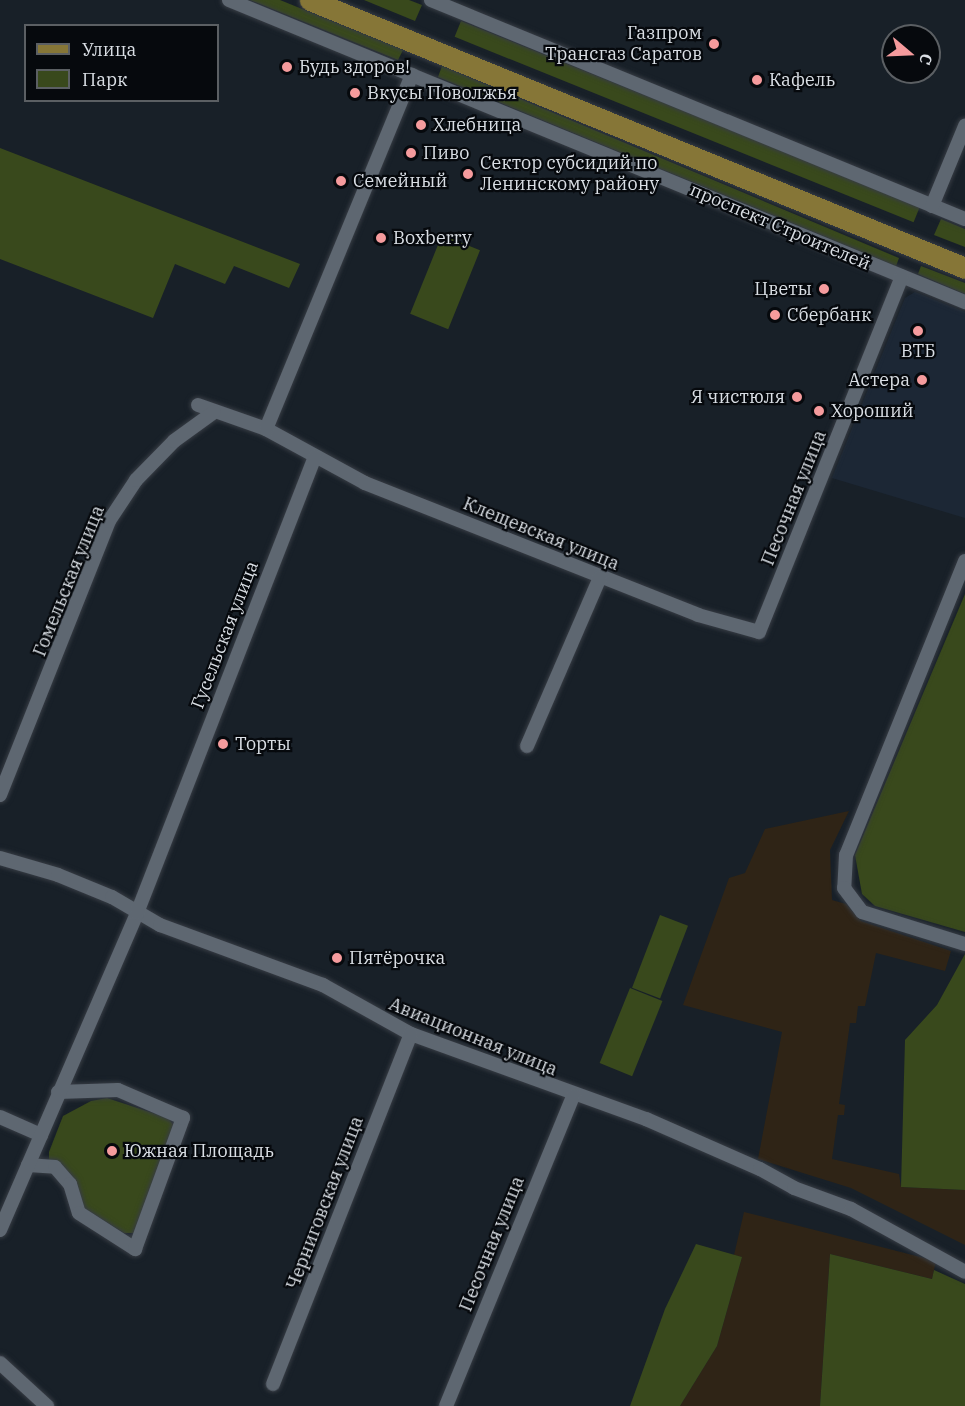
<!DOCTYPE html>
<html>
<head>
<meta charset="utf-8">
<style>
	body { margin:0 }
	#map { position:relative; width:965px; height:1406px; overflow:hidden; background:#182028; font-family:"IBM Plex Serif",serif }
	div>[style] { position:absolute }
	.built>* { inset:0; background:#1c2735 }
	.industrial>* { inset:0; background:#2f2416 }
	.green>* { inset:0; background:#39491c; transform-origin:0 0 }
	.roads { filter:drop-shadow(0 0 2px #373c44) drop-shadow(0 0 2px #373c44) }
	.minor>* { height:14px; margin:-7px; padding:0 7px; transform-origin:7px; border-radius:7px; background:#5e6771 }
	.primary>* { height:21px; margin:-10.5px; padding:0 10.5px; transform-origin:10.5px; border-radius:10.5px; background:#867637 }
	.dots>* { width:16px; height:16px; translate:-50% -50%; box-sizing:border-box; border:3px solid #06090d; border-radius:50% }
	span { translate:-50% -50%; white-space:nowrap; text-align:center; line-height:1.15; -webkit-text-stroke:4.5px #06090d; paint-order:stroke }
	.poi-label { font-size:18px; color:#dadfe5 }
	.right { translate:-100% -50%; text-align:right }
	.left { translate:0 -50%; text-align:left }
	.street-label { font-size:18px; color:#dadfe5 }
	.legend { position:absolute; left:24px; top:24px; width:195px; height:78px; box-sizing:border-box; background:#06090d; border:2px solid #5b5f63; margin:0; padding:8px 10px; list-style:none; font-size:18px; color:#dadfe5 }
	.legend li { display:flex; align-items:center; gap:12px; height:30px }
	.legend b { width:30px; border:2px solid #5b5f63 }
	.north { position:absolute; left:881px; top:24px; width:60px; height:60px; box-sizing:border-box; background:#06090d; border:2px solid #5b5f63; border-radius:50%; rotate:109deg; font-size:16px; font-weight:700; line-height:24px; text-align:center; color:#dadfe5 }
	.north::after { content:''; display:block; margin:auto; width:21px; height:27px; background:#f59b9d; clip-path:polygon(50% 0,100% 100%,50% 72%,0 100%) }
</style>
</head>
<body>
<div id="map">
	<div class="built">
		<i style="clip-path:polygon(915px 292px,965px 312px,965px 518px,832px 478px,905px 298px)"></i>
	</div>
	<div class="industrial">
		<i style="clip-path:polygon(849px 811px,830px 850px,832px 900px,846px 904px,861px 921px,951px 951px,945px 971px,876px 953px,865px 1006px,858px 1006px,856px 1023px,850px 1023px,839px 1104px,845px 1105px,844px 1115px,838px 1115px,832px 1159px,899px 1174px,901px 1187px,965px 1190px,965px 1245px,851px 1188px,758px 1159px,782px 1032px,683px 1005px,729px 878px,745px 873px,765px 829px)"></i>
		<i style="clip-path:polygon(744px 1212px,936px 1261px,932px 1279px,830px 1254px,820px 1406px,680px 1406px,717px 1346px,742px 1257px,734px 1255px)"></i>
	</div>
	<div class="green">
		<i style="clip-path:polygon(250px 0,280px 0,403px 50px,398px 60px)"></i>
		<i style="clip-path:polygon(364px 0,409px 0,422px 5px,415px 21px)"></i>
		<i style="left:461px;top:21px;width:495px;height:17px;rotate:22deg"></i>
		<i style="clip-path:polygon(442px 66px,899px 258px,896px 266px,438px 77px)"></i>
		<i style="clip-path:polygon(0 148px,300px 264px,289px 288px,234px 266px,225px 284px,175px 264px,153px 318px,0 259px)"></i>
		<i style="clip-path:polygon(941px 219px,965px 229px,965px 247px,934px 235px)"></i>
		<i style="left:442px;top:235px;width:41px;height:85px;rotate:22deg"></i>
		<i style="clip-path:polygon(921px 266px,965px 283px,965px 294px,918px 274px)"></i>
		<i style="clip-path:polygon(965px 594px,965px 932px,875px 906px,862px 894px,855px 855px)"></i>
		<i style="left:660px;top:915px;width:30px;height:78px;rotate:21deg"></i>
		<i style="clip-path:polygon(965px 954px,965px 1190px,901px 1187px,905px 1040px,937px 1005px)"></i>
		<i style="left:630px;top:988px;width:35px;height:81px;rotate:22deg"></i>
		<i style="clip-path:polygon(107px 1098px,168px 1118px,176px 1128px,135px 1233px,124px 1233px,84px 1208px,49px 1166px,49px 1152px,63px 1116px,91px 1101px)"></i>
		<i style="clip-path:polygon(696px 1244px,742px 1257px,717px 1346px,680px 1406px,630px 1406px,665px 1309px)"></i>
		<i style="clip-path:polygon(830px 1254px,932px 1279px,934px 1270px,965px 1284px,965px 1406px,820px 1406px)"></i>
	</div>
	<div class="roads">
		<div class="minor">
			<i style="left:229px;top:0;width:796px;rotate:22.31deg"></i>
			<i style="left:431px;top:0;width:577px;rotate:22.3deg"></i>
			<i style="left:932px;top:206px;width:87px;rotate:-67.6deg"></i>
			<i style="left:198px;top:405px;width:72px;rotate:19.4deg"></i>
			<i style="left:266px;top:429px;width:113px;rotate:28.6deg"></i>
			<i style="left:365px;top:483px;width:358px;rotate:21.6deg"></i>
			<i style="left:698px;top:615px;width:63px;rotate:15.6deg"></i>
			<i style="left:759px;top:632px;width:383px;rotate:-68.1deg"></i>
			<i style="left:266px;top:429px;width:383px;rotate:-67.6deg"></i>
			<i style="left:965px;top:561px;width:317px;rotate:112deg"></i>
			<i style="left:846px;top:855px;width:33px;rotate:93deg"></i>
			<i style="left:844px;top:888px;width:30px;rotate:53deg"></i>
			<i style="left:862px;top:912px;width:108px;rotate:17.3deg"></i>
			<i style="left:527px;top:746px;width:184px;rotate:-66.6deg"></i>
			<i style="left:0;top:795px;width:295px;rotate:-68.3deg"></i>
			<i style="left:109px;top:521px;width:49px;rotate:-56.6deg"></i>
			<i style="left:136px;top:480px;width:54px;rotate:-45.7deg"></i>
			<i style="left:174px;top:441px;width:49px;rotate:-35.9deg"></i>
			<i style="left:0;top:858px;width:60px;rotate:16.3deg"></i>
			<i style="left:58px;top:875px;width:58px;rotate:22.2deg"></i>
			<i style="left:112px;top:897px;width:56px;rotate:30.3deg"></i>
			<i style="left:160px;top:925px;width:174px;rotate:20.2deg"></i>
			<i style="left:323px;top:985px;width:101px;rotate:29.1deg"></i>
			<i style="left:411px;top:1034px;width:250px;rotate:19.9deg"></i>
			<i style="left:646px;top:1119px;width:124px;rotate:23.7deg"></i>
			<i style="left:760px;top:1169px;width:39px;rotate:29deg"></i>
			<i style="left:794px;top:1188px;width:61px;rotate:20.2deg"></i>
			<i style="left:851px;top:1209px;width:130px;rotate:28.9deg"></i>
			<i style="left:0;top:1117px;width:45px;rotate:23.7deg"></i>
			<i style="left:28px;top:1165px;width:27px;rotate:4deg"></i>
			<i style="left:55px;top:1167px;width:23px;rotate:49deg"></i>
			<i style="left:70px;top:1184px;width:30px;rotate:73deg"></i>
			<i style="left:79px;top:1213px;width:67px;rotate:32.7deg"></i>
			<i style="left:135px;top:1249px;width:140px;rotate:-69.9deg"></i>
			<i style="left:183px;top:1118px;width:71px;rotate:-156.7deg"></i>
			<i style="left:118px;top:1090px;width:60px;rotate:178.1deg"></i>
			<i style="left:0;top:1230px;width:345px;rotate:-66.6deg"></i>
			<i style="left:137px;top:913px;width:490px;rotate:-68.7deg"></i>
			<i style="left:0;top:1363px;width:64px;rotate:42.5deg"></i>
			<i style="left:273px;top:1384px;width:376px;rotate:-68.5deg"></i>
			<i style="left:446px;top:1406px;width:335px;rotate:-67.7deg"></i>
		</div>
		<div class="primary">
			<i style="left:310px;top:0;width:708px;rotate:22.25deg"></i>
		</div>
	</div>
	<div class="dots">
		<i style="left:714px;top:44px;background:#f59b9d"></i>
		<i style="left:287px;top:67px;background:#f59b9d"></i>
		<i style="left:757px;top:80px;background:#f59b9d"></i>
		<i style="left:355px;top:93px;background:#f59b9d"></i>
		<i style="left:421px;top:125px;background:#f59b9d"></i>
		<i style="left:411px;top:153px;background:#f59b9d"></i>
		<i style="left:468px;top:174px;background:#f59b9d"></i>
		<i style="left:341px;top:181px;background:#f59b9d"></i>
		<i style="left:381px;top:238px;background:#f59b9d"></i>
		<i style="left:824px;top:289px;background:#f59b9d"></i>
		<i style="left:775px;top:315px;background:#f59b9d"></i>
		<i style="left:918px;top:331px;background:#f59b9d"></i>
		<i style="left:922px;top:380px;background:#f59b9d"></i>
		<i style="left:797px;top:397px;background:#f59b9d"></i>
		<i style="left:819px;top:411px;background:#f59b9d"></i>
		<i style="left:223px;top:744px;background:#f59b9d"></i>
		<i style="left:337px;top:958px;background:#f59b9d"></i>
		<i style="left:112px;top:1151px;background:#f59b9d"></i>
	</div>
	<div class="poi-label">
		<span class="right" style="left:702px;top:44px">Газпром<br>Трансгаз Саратов</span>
		<span class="left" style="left:299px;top:67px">Будь здоров!</span>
		<span class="left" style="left:769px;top:80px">Кафель</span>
		<span class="left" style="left:367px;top:93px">Вкусы Поволжья</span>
		<span class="left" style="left:433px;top:125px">Хлебница</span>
		<span class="left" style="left:423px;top:153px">Пиво</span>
		<span class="left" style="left:480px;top:174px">Сектор субсидий по<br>Ленинскому району</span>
		<span class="left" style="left:353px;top:181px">Семейный</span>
		<span class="left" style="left:393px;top:238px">Boxberry</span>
		<span class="right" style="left:812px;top:289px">Цветы</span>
		<span class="left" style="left:787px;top:315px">Сбербанк</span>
		<span style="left:918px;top:351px">ВТБ</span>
		<span class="right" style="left:910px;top:380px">Астера</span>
		<span class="right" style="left:785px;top:397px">Я чистюля</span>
		<span class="left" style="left:831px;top:411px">Хороший</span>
		<span class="left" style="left:235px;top:744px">Торты</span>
		<span class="left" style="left:349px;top:958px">Пятёрочка</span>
		<span class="left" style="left:124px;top:1151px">Южная Площадь</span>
	</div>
	<div class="street-label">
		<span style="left:780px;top:227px;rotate:23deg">проспект Строителей</span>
		<span style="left:794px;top:498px;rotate:-68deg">Песочная улица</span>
		<span style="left:541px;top:534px;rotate:22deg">Клещевская улица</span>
		<span style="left:69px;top:581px;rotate:-68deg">Гомельская улица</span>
		<span style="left:225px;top:635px;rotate:-69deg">Гусельская улица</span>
		<span style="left:473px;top:1037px;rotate:22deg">Авиационная улица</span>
		<span style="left:325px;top:1203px;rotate:-69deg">Черниговская улица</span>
		<span style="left:492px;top:1244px;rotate:-68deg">Песочная улица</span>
	</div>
	<ul class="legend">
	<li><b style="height:8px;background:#867637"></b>Улица</li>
	<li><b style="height:16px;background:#39491c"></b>Парк</li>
	</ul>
	<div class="north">С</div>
</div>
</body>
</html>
